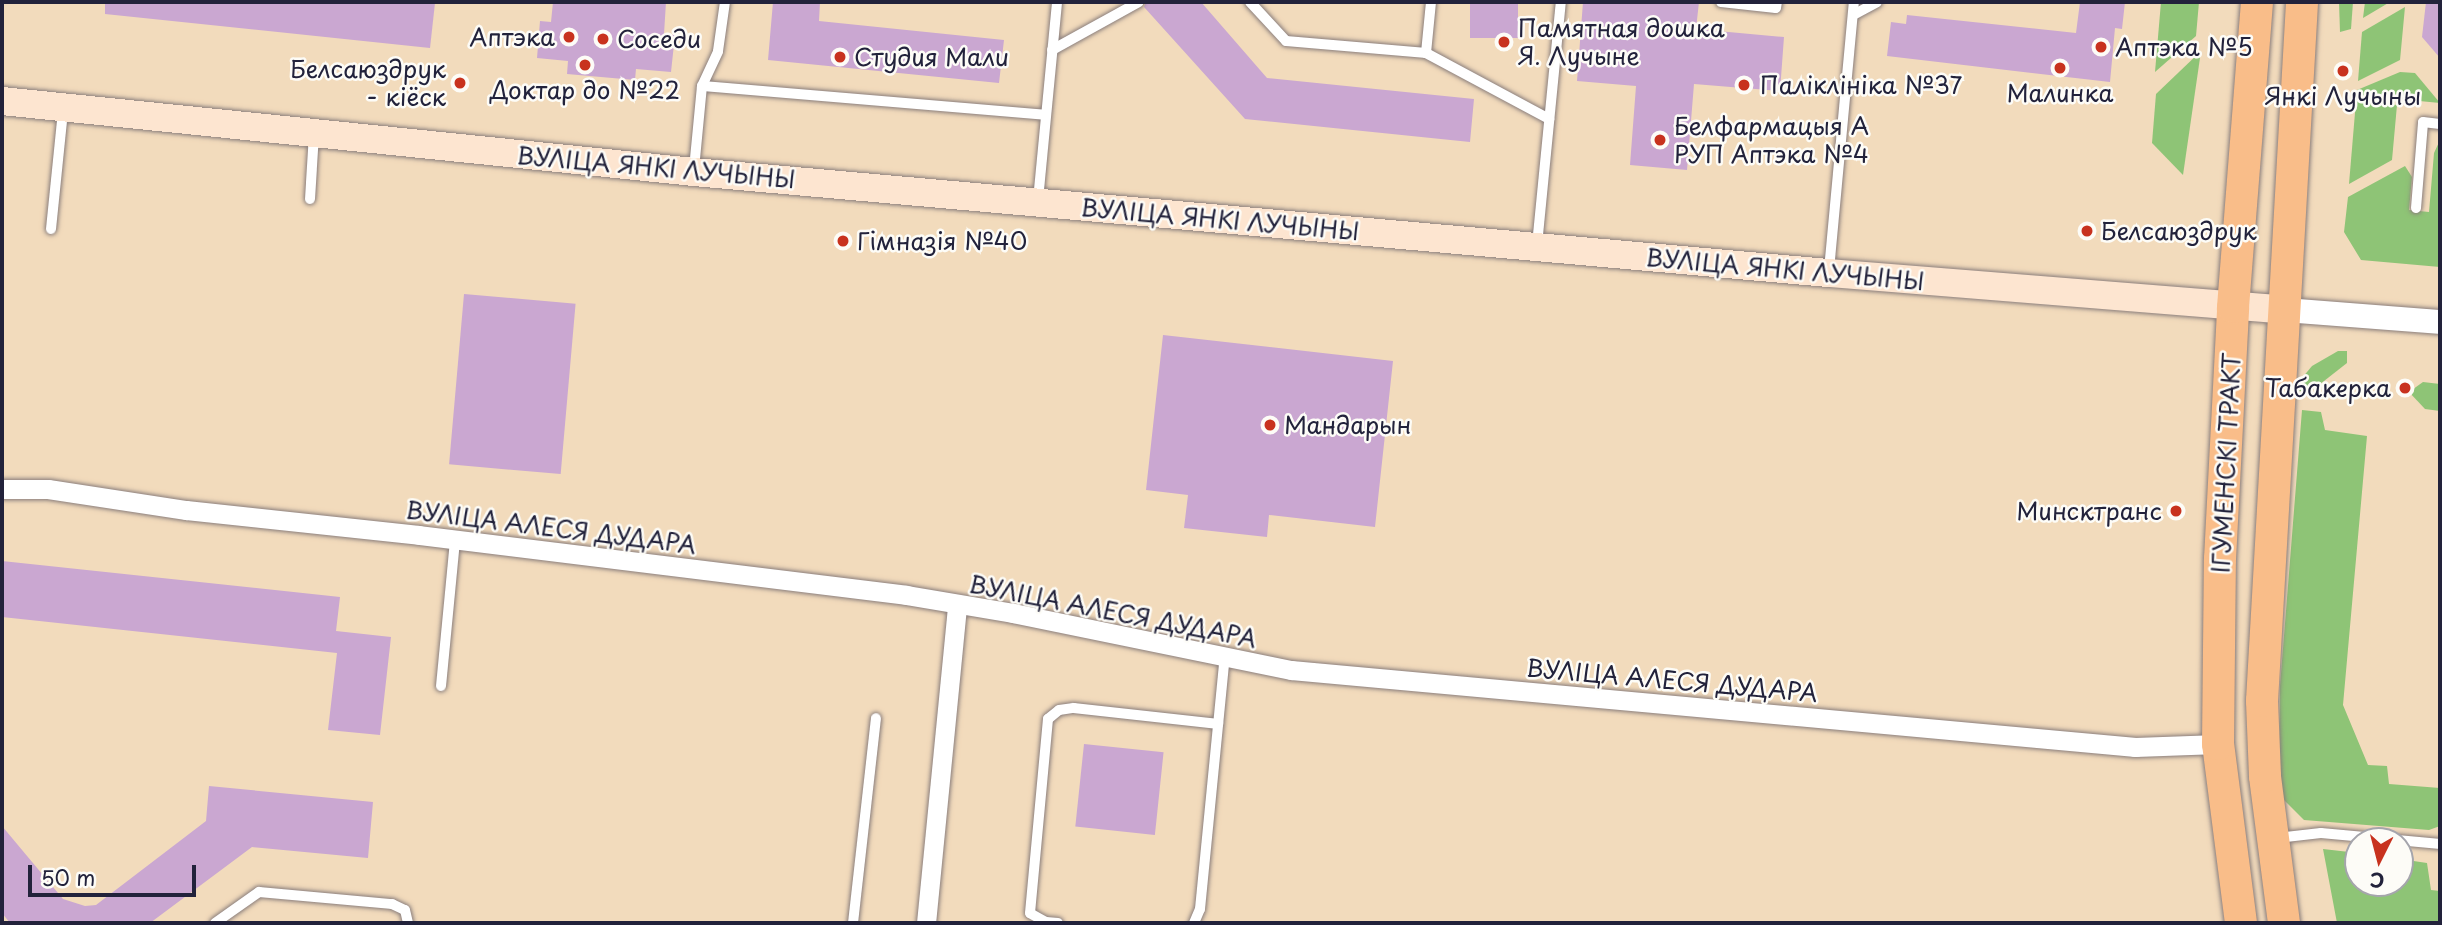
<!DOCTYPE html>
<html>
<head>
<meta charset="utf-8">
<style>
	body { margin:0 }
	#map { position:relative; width:2442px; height:925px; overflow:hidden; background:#f2dbbc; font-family:"Playpen Sans",sans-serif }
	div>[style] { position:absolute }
	.green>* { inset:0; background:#8ec476 }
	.building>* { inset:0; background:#caa7d1; transform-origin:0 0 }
	.roads { filter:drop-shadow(0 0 2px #8a7e7c) drop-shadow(0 0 2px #8a7e7c) }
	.service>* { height:10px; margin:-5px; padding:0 5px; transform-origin:5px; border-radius:5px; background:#fff }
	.minor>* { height:19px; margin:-9.5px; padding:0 9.5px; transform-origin:9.5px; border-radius:9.5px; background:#fff }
	.tertiary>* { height:24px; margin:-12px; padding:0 12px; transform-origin:12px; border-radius:12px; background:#fff }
	.secondary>* { height:28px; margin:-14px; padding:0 14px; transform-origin:14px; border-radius:14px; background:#fde5d0 }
	.primary>* { height:32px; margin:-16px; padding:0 16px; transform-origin:16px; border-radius:16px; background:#f9bd89 }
	.dots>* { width:19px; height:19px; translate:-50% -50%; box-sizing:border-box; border:4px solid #fdfcf7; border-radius:50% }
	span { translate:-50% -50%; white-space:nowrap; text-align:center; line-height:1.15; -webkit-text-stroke:5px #fdfcf7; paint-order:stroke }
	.poi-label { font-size:24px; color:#22223b }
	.left { translate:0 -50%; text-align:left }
	.right { translate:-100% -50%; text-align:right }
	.street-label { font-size:24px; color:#22223b }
	.frame { position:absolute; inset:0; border:4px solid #22223b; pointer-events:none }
	.north { position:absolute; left:2344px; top:827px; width:70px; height:70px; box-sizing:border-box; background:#fdfcf7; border:2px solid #a5a5ac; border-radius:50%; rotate:186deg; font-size:19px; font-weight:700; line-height:28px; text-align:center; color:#22223b }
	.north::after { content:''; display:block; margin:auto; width:24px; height:32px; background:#c8321e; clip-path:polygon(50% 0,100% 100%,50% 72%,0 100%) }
	.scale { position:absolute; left:28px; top:865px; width:168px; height:32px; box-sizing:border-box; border:4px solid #22223b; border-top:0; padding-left:9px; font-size:21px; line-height:24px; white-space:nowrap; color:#22223b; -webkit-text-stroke:5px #fdfcf7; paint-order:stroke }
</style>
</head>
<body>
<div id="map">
	<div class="green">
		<i style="clip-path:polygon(2161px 2px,2199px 2px,2196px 36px,2155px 72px)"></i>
		<i style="clip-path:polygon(2339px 2px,2353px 2px,2351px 29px,2340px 32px)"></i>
		<i style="clip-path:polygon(2365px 2px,2390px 2px,2363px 18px)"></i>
		<i style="clip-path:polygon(2405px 7px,2400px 60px,2358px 81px,2362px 32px)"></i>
		<i style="clip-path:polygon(2201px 51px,2183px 175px,2152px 143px,2156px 94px)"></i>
		<i style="clip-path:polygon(2400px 72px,2415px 73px,2440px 103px,2357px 95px,2357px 90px)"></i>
		<i style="clip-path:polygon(2356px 101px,2397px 105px,2392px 160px,2349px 184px)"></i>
		<i style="clip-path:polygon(2440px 140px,2440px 267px,2361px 260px,2344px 232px,2348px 197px,2405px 166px,2412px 177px,2409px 210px,2429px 212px,2434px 153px)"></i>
		<i style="clip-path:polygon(2338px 351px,2347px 351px,2347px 363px,2310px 392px,2299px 391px,2302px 378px,2312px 366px)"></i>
		<i style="clip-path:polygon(2423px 382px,2440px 384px,2440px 411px,2425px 409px,2409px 392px)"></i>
		<i style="clip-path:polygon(2302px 410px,2321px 412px,2325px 430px,2367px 436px,2343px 705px,2368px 765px,2387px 766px,2389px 784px,2440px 788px,2440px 826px,2429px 830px,2304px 820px,2284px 800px,2279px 782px,2280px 686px)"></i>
		<i style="clip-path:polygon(2323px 849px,2358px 853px,2358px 883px,2400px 883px,2400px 859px,2427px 863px,2431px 890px,2440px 891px,2440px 923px,2337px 923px)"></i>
	</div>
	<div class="building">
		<i style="clip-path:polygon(105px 2px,423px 2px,435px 3px,430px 48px,105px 14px)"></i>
		<i style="clip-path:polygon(553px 2px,666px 2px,664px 34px,675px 35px,671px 72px,636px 69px,635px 80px,567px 74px,568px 61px,537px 58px,540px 21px,551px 22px)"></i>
		<i style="clip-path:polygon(773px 2px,820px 2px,819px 21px,1004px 40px,999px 83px,768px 60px)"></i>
		<i style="clip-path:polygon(1146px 2px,1201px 2px,1267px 78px,1474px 99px,1470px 142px,1245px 119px,1144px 7px)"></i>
		<i style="left:1470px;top:2px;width:48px;height:36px"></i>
		<i style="clip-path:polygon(1583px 2px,1699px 2px,1696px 29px,1784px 37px,1780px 91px,1694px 84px,1687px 170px,1630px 165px,1636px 86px,1577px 81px)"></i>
		<i style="clip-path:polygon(2080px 2px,2125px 2px,2122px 29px,2115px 28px,2110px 82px,1887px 56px,1891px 22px,1906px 24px,1907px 15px,2076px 33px)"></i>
		<i style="clip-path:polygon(2426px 2px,2440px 2px,2440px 58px,2422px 37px)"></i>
		<i style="left:464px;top:294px;width:112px;height:171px;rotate:5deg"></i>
		<i style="clip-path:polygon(1163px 335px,1393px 361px,1375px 527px,1269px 515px,1267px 537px,1184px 528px,1188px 495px,1146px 490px)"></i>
		<i style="clip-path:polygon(2px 561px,340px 597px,336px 631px,391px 637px,380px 735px,328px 730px,337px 653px,2px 617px)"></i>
		<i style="left:1084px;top:744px;width:80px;height:83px;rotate:6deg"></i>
		<i style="clip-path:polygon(209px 786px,373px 802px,368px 858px,252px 847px,150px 923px,10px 923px,2px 913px,2px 826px,63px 899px,85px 906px,96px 905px,206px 821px)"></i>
	</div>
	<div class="roads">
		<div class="service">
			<i style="left:1250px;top:2px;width:53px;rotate:47.3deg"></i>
			<i style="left:1286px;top:41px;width:141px;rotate:4.9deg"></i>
			<i style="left:1426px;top:53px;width:140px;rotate:28.2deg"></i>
			<i style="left:1721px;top:2px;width:55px;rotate:6.2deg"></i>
			<i style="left:1776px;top:8px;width:6px;rotate:-81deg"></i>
			<i style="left:1853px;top:15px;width:27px;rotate:-28deg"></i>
			<i style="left:1052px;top:50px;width:99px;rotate:-28.9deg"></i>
			<i style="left:1426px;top:53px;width:51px;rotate:-84.4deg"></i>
			<i style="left:702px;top:86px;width:345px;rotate:4.8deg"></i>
			<i style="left:694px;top:169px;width:83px;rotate:-84.5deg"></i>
			<i style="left:702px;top:86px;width:38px;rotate:-65deg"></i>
			<i style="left:718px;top:51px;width:49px;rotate:-81.9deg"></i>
			<i style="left:310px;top:199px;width:65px;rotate:-86.5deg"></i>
			<i style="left:1038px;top:200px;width:199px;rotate:-84.5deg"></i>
			<i style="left:2416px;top:208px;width:86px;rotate:-85.3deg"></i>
			<i style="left:2423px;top:122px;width:17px;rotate:7deg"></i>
			<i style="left:51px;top:229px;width:119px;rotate:-84.2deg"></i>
			<i style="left:1537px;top:245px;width:244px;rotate:-84.4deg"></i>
			<i style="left:1829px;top:270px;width:269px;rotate:-84.7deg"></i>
			<i style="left:441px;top:686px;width:147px;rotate:-84.5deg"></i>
			<i style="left:2277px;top:838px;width:44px;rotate:-6.5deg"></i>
			<i style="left:2321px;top:833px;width:120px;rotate:5.3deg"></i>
			<i style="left:215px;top:923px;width:54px;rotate:-35.2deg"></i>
			<i style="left:259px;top:892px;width:134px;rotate:5.2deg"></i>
			<i style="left:392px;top:904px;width:14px;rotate:25deg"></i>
			<i style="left:405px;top:910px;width:13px;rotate:77deg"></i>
			<i style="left:853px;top:923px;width:206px;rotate:-83.6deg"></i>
			<i style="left:1058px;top:923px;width:12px;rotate:-175deg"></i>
			<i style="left:1046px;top:922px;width:18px;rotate:-151deg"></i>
			<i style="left:1030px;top:913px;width:195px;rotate:-84.7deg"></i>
			<i style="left:1048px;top:719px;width:14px;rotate:-39deg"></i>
			<i style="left:1059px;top:710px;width:15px;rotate:-8deg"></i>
			<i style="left:1074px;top:708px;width:145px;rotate:6.3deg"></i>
			<i style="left:1194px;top:923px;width:15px;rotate:-67deg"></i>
			<i style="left:1200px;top:909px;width:254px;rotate:-84.4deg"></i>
		</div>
		<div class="minor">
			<i style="left:2px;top:489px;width:46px"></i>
			<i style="left:48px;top:489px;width:140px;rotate:8.7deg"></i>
			<i style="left:186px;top:510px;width:234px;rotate:6.1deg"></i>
			<i style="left:419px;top:535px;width:491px;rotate:7deg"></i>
			<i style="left:906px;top:595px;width:109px;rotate:9.5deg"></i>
			<i style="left:1013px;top:613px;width:284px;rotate:11.6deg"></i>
			<i style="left:1291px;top:670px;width:848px;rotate:5.21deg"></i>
			<i style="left:2135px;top:747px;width:83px;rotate:-2.1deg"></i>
			<i style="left:926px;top:923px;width:319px;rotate:-84.4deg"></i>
		</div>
		<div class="tertiary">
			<i style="left:2284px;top:310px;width:156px;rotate:4.4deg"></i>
		</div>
		<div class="secondary">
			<i style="left:2px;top:101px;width:696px;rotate:5.86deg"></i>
			<i style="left:694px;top:172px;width:1139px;rotate:5.09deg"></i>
			<i style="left:1829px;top:273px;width:457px;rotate:4.6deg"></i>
		</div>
		<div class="primary">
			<i style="left:2241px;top:923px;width:180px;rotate:-97.3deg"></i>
			<i style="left:2218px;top:744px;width:185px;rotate:-89.4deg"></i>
			<i style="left:2220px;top:559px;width:252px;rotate:-87deg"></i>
			<i style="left:2233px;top:307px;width:306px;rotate:-85.5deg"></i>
			<i style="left:2284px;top:923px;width:148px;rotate:-97.4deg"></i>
			<i style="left:2265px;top:776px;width:75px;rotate:-92.3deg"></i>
			<i style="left:2262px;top:701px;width:700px;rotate:-86.72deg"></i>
		</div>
	</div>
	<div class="dots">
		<i style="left:569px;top:37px;background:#c8321e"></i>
		<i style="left:603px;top:39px;background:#c8321e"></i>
		<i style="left:1504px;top:42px;background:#c8321e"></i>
		<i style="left:2101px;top:47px;background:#c8321e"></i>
		<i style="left:840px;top:57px;background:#c8321e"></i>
		<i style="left:585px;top:65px;background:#c8321e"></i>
		<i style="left:2060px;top:68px;background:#c8321e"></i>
		<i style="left:2343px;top:71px;background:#c8321e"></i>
		<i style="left:460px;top:83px;background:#c8321e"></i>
		<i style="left:1744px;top:85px;background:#c8321e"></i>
		<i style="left:1660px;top:140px;background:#c8321e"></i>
		<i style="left:2087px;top:231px;background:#c8321e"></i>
		<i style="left:843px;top:241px;background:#c8321e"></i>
		<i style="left:2405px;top:388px;background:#c8321e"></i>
		<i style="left:1270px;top:425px;background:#c8321e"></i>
		<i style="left:2176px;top:511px;background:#c8321e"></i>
	</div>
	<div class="poi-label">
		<span class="left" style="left:1518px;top:42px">Памятная дошка<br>Я. Лучыне</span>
		<span class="right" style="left:555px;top:37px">Аптэка</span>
		<span class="left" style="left:617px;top:39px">Соседи</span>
		<span class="left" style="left:2115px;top:47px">Аптэка №5</span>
		<span class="left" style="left:854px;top:57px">Студия Мали</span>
		<span class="right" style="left:446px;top:83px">Белсаюздрук<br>- кіёск</span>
		<span class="left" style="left:1760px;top:85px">Паліклініка №37</span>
		<span style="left:585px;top:90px">Доктар до №22</span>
		<span style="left:2060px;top:93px">Малинка</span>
		<span style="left:2343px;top:96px">Янкі Лучыны</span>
		<span class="left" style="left:1674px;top:140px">Белфармацыя А<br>РУП Аптэка №4</span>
		<span class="left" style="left:2101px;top:231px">Белсаюздрук</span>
		<span class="left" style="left:857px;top:241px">Гімназія №40</span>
		<span class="right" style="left:2391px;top:388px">Табакерка</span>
		<span class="left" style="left:1284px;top:425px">Мандарын</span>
		<span class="right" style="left:2162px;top:511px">Минсктранс</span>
	</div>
	<div class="street-label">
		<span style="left:656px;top:167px;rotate:5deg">ВУЛІЦА ЯНКІ ЛУЧЫНЫ</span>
		<span style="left:1220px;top:219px;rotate:5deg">ВУЛІЦА ЯНКІ ЛУЧЫНЫ</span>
		<span style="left:1785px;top:269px;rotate:5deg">ВУЛІЦА ЯНКІ ЛУЧЫНЫ</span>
		<span style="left:2226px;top:463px;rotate:-87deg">ІГУМЕНСКІ ТРАКТ</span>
		<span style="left:551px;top:527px;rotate:7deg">ВУЛІЦА АЛЕСЯ ДУДАРА</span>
		<span style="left:1113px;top:611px;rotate:11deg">ВУЛІЦА АЛЕСЯ ДУДАРА</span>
		<span style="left:1672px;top:680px;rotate:5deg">ВУЛІЦА АЛЕСЯ ДУДАРА</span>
	</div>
	<div class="frame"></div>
	<div class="north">С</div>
	<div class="scale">50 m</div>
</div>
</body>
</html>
